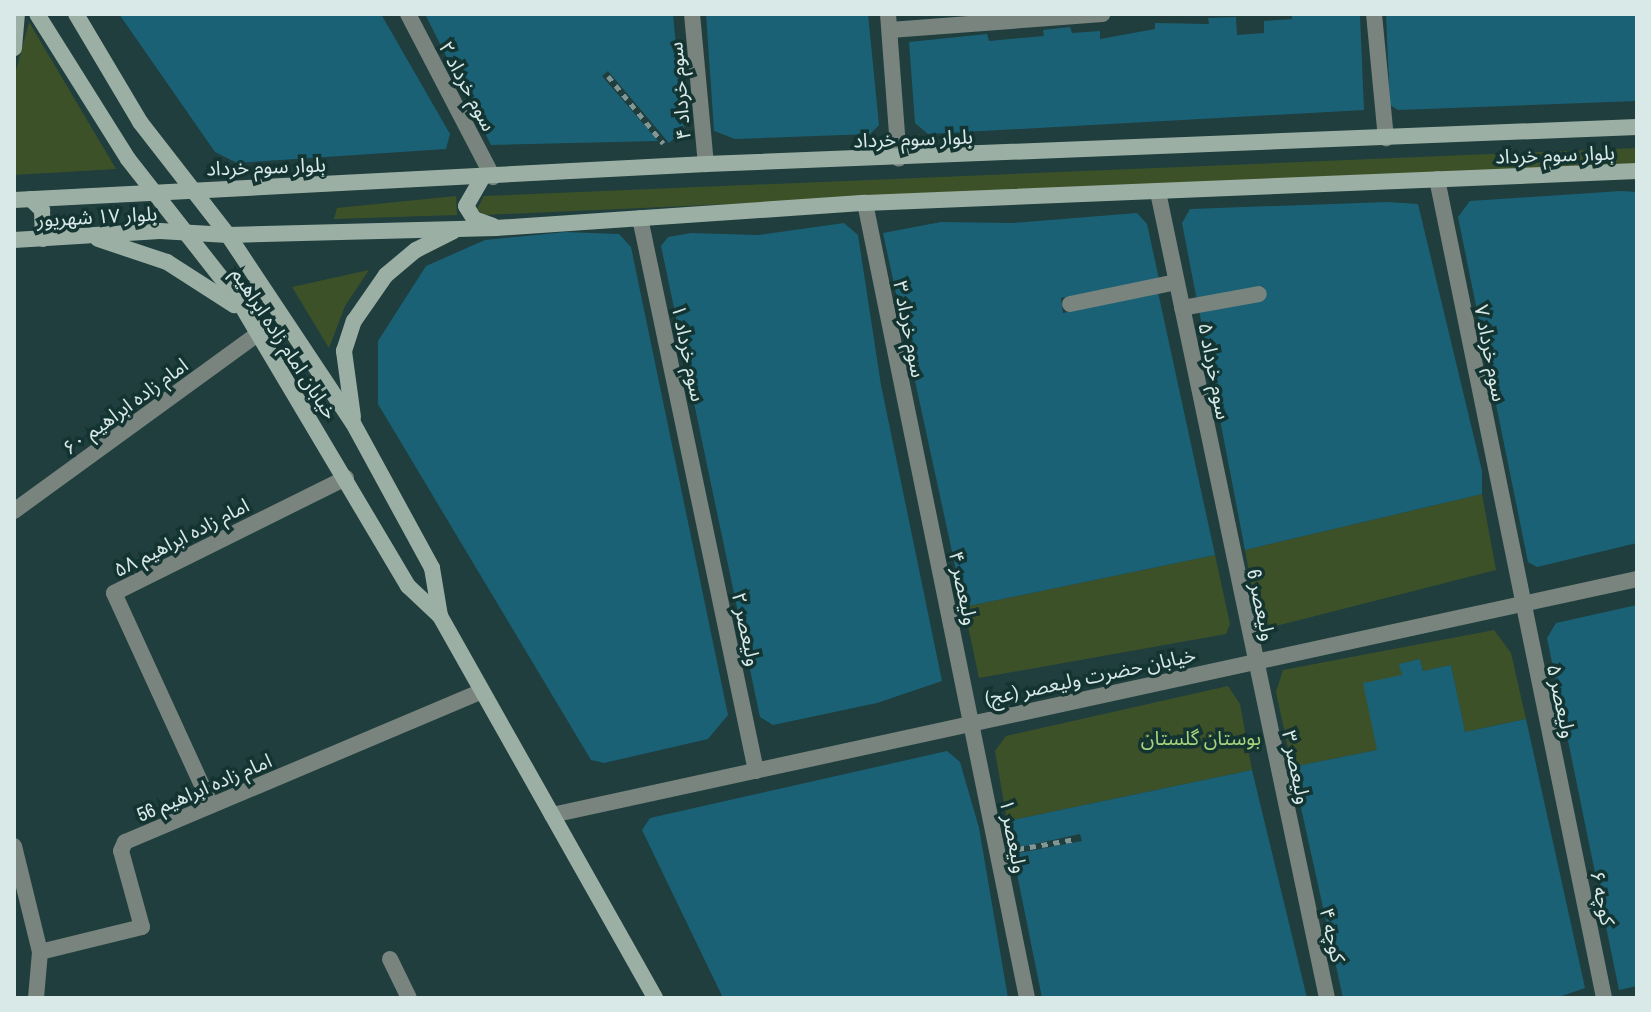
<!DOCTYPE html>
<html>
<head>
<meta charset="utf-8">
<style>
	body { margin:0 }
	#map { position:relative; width:1651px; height:1012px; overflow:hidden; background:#1f3e3d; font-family:"Archivo Narrow","Noto Sans Arabic",sans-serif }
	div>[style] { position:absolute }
	.green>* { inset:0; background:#3d5129 }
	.building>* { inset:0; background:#1b6176 }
	.path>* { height:5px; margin-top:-2.5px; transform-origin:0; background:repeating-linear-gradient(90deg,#809796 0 6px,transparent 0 12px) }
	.service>* { height:16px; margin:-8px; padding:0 8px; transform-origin:8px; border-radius:8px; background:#78847d }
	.minor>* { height:16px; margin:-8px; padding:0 8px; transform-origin:8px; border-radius:8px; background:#78847d }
	.tertiary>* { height:16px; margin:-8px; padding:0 8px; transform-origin:8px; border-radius:8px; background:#78847d }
	.secondary>* { height:16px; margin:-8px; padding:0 8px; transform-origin:8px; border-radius:8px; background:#9cafa4 }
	span { translate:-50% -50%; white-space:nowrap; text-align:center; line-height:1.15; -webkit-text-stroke:7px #143432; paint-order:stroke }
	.street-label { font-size:20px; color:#d8e9e8 }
	.park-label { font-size:20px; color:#a6d37c }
	.frame { position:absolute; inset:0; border:16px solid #d8e9e8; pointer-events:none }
</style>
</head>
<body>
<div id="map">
	<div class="green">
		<i style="clip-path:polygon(29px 22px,116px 169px,14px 175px,14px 78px)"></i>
		<i style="clip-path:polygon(1637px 148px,1637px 164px,484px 215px,477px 209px,484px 196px)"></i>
		<i style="clip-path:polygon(456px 196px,457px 215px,334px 219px,337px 208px)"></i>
		<i style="clip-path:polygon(369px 270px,345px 306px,329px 348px,292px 287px)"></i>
		<i style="clip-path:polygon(1482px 494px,1496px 570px,1268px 628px,1258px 619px,1245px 550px)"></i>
		<i style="clip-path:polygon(1215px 555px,1230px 624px,1226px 634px,979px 678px,964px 607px)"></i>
		<i style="clip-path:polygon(1494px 630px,1511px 653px,1526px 719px,1465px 732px,1451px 665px,1423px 671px,1420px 659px,1400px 664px,1402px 675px,1377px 750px,1292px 767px,1276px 692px,1283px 670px)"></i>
		<i style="clip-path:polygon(1228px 686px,1240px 704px,1252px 770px,1007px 821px,995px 751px,1006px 736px)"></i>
	</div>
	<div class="building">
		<i style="clip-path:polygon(119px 14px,381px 14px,450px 134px,446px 149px,237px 163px,215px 152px)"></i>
		<i style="clip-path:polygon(425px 14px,673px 14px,684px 130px,669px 143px,608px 71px,602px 76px,658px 141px,491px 145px)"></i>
		<i style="clip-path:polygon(706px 14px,868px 14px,879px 125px,870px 134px,735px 139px,714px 131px)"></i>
		<i style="clip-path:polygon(1386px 14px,1637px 14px,1637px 101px,1398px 110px,1390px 105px)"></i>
		<i style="clip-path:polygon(1292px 15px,1360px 15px,1364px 110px,928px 134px,915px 123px,909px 42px,987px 34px,989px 41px,1044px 36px,1043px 30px,1070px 27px,1072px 33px,1100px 31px,1100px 39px,1155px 29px,1155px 23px,1209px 24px,1208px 18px,1236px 17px,1237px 35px,1264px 33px,1264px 21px,1292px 19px)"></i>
		<i style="clip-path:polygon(1621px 191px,1637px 192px,1637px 543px,1537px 567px,1528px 562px,1458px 217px,1470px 201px)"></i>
		<i style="clip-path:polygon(1388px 202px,1418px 204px,1482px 471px,1482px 494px,1245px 550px,1199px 310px,1265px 298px,1263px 286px,1197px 301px,1182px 223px,1190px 209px)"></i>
		<i style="clip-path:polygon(1137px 213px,1147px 224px,1159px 279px,1061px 298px,1063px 313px,1158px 292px,1215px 555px,964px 607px,883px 233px,941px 222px,1012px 223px)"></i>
		<i style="clip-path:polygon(844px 223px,858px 235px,881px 385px,942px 681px,877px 703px,773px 725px,760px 717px,661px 246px,668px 237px,691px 233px,758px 235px)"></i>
		<i style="clip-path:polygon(565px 232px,619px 234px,631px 247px,728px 715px,708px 739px,604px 763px,591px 760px,378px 404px,378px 341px,426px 266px,485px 240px)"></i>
		<i style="clip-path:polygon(1637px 605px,1637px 986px,1619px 990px,1547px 638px,1556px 623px)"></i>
		<i style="clip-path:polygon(1420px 659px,1423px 671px,1451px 665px,1465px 732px,1526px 719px,1585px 988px,1556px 998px,1343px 998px,1292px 767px,1377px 750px,1363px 683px,1402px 675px,1399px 664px)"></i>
		<i style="clip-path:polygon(947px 751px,960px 762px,979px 828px,1008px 998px,723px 998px,642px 830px,650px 818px)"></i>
		<i style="clip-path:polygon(1252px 770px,1307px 998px,1042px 998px,1013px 854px,1082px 841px,1080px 834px,1012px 849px,1007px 821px)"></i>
	</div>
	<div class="path">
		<i style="left:608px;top:76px;width:87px;rotate:50.6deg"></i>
		<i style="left:1018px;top:849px;width:59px;rotate:-9.8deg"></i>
	</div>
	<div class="service">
		<i style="left:408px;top:14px;width:184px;rotate:62.5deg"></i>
		<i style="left:1158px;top:192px;width:824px;rotate:78.16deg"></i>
		<i style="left:865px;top:203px;width:811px;rotate:78.48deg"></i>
		<i style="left:640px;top:218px;width:565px;rotate:78.15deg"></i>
		<i style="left:1070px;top:304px;width:108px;rotate:-11.7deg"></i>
		<i style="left:1182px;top:308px;width:78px;rotate:-10.3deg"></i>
		<i style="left:14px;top:511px;width:303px;rotate:-36deg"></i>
		<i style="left:211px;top:805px;width:233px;rotate:-114.6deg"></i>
		<i style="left:114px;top:593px;width:259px;rotate:-26.4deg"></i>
		<i style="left:14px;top:846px;width:109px;rotate:76.2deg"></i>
		<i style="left:40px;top:952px;width:46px;rotate:95deg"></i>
		<i style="left:40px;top:952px;width:105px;rotate:-13.8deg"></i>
		<i style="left:142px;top:927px;width:79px;rotate:-105.4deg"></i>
		<i style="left:121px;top:851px;width:10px;rotate:-66deg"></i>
		<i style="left:125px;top:842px;width:385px;rotate:-22.9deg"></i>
		<i style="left:390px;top:959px;width:43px;rotate:64deg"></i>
	</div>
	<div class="minor">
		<i style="left:692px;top:14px;width:151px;rotate:84.7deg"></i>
		<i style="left:1374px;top:14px;width:125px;rotate:84.5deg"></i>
		<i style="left:890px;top:30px;width:213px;rotate:-4.3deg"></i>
		<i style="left:1437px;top:179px;width:836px;rotate:78.47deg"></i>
	</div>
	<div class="tertiary">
		<i style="left:888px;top:14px;width:145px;rotate:85.7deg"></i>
		<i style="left:552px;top:815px;width:1110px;rotate:-12.27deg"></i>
	</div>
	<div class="secondary">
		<i style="left:37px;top:14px;width:171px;rotate:57.9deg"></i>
		<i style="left:128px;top:159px;width:177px;rotate:51.9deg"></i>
		<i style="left:237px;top:298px;width:335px;rotate:59.3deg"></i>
		<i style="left:408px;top:586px;width:44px;rotate:43.2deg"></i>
		<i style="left:440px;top:616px;width:438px;rotate:60.6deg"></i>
		<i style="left:76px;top:14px;width:126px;rotate:59.3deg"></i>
		<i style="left:140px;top:122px;width:143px;rotate:52.1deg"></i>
		<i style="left:228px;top:235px;width:226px;rotate:56.4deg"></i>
		<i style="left:353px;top:423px;width:165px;rotate:61.4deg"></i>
		<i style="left:432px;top:568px;width:49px;rotate:80.5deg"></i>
		<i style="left:14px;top:48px;width:34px;rotate:-85deg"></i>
		<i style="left:481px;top:180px;width:30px;rotate:120deg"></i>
		<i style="left:466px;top:206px;width:15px;rotate:58deg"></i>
		<i style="left:474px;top:219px;width:20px;rotate:20deg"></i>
		<i style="left:31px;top:199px;width:16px;rotate:45deg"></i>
		<i style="left:42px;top:210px;width:29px;rotate:88deg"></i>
		<i style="left:14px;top:200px;width:693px;rotate:-2.98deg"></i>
		<i style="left:706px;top:164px;width:932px;rotate:-2.28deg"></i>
		<i style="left:98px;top:239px;width:73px;rotate:18.4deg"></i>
		<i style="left:167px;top:262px;width:80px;rotate:32.7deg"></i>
		<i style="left:14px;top:240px;width:146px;rotate:-3.5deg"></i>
		<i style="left:160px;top:231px;width:68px;rotate:3.4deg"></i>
		<i style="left:228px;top:235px;width:268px;rotate:-1.5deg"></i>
		<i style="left:496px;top:228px;width:370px;rotate:-3.9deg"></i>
		<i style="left:865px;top:203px;width:773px;rotate:-2.37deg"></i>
		<i style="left:353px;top:417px;width:67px;rotate:-97.8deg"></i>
		<i style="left:344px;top:351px;width:32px;rotate:-72deg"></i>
		<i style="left:354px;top:321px;width:56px;rotate:-55.2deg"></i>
		<i style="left:386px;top:275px;width:39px;rotate:-40deg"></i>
		<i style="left:416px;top:250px;width:42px;rotate:-26.6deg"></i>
	</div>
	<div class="street-label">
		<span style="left:468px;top:86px;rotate:62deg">سوم خرداد ۲</span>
		<span style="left:679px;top:91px;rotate:-95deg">سوم خرداد ۴</span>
		<span style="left:913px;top:138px;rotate:-2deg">بلوار سوم خرداد</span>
		<span style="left:1555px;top:154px;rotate:-2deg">بلوار سوم خرداد</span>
		<span style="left:266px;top:166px;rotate:-2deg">بلوار سوم خرداد</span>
		<span style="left:97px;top:216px;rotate:-3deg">بلوار ۱۷ شهریور</span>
		<span style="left:910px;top:329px;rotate:79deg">سوم خرداد ۳</span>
		<span style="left:285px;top:343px;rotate:57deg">خیابان امام زاده ابراهیم</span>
		<span style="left:689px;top:353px;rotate:78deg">سوم خرداد ۱</span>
		<span style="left:1491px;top:353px;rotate:79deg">سوم خرداد ۷</span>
		<span style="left:1215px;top:371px;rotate:79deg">سوم خرداد ۵</span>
		<span style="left:125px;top:406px;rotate:-36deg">امام زاده ابراهیم ۶۰</span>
		<span style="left:181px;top:537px;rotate:-27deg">امام زاده ابراهیم ۵۸</span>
		<span style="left:964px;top:588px;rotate:78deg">ولیعصر ۴</span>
		<span style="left:1262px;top:605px;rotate:78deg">ولیعصر 6</span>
		<span style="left:747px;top:629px;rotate:78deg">ولیعصر ۲</span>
		<span style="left:1090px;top:676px;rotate:-12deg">خیابان حضرت ولیعصر (عج)</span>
		<span style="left:1562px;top:701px;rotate:78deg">ولیعصر ۵</span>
		<span style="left:1297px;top:767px;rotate:78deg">ولیعصر ۳</span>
		<span style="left:204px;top:787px;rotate:-23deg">امام زاده ابراهیم 56</span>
		<span style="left:1014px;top:836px;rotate:79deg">ولیعصر ۱</span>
		<span style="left:1603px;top:898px;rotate:78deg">کوچه ۶</span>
		<span style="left:1333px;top:935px;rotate:77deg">کوچه ۴</span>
	</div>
	<div class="park-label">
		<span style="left:1201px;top:737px">بوستان گلستان</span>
	</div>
	<div class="frame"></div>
</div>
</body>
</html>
